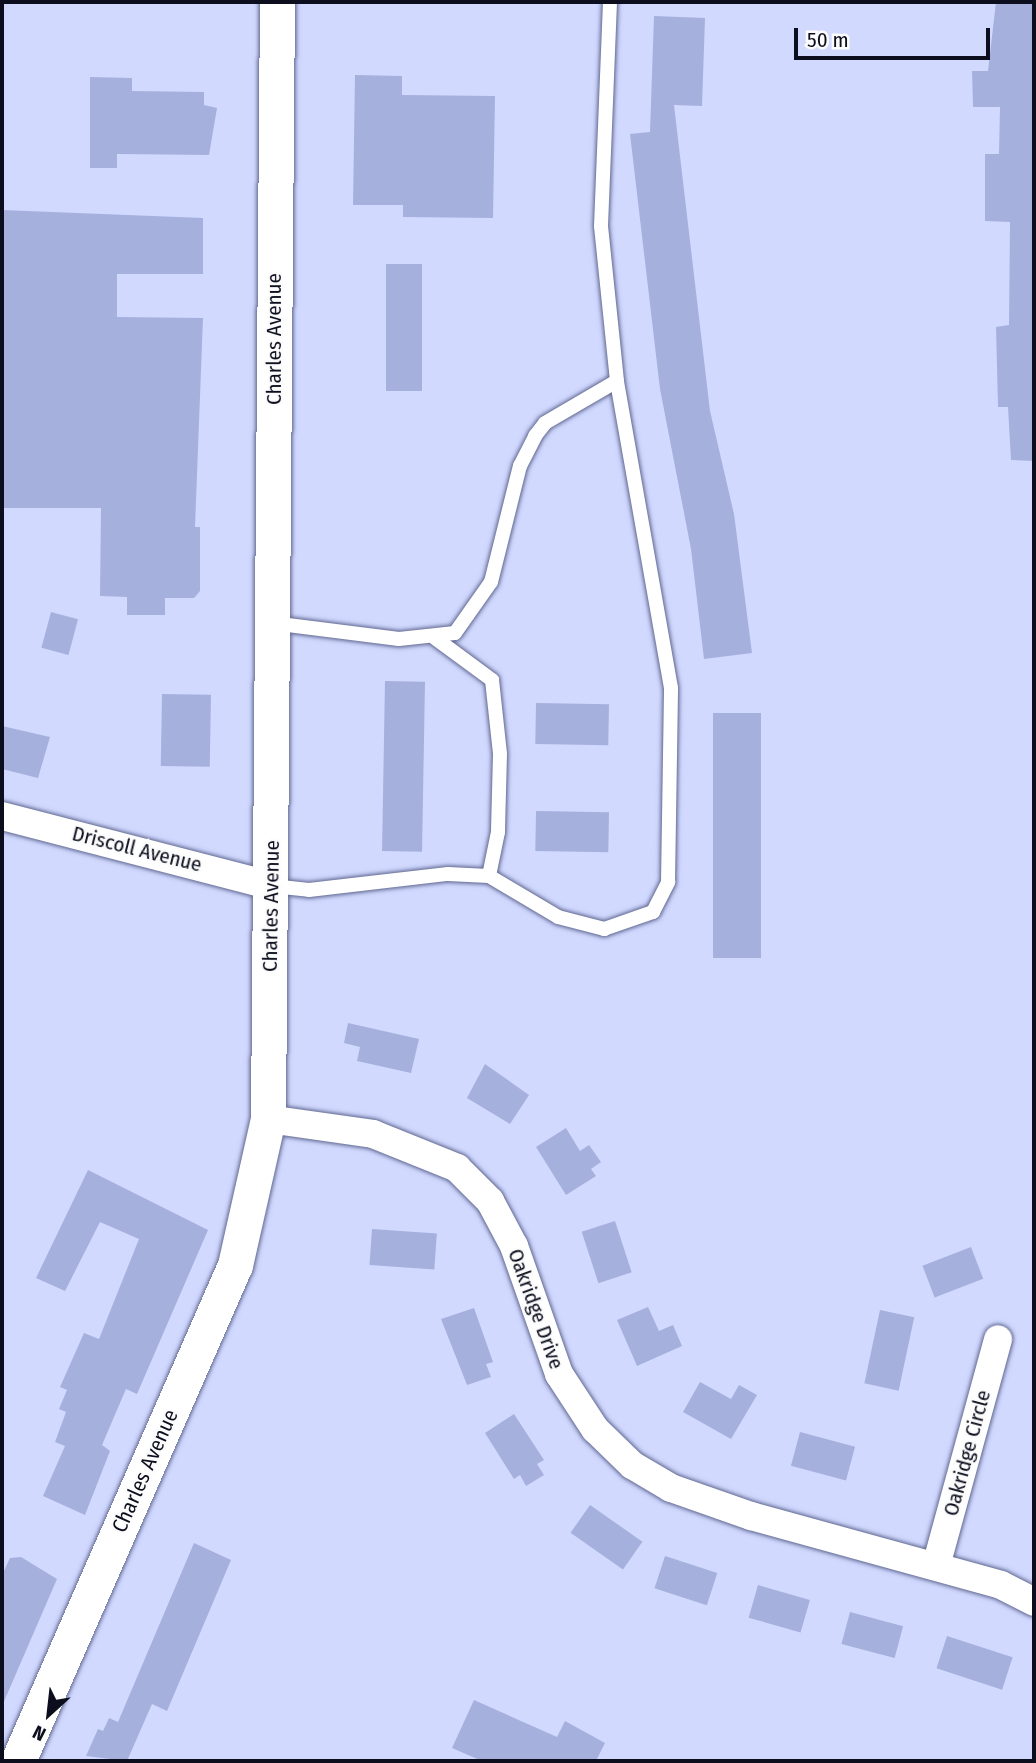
<!DOCTYPE html>
<html>
<head>
<meta charset="utf-8">
<style>
	body { margin:0 }
	#map { position:relative; width:1036px; height:1763px; overflow:hidden; background:#d1d9ff; font-family:"Fira Sans Condensed",sans-serif }
	div>[style] { position:absolute }
	.building>* { inset:0; background:#a6b0dd; transform-origin:0 0 }
	.roads { filter:drop-shadow(0 0 2px #606891) drop-shadow(0 0 2px #606891) }
	.service>* { height:14px; margin:-7px; padding:0 7px; transform-origin:7px; border-radius:7px; background:#fff }
	.minor>* { height:28px; margin:-14px; padding:0 14px; transform-origin:14px; border-radius:14px; background:#fff }
	.tertiary>* { height:35px; margin:-17.5px; padding:0 17.5px; transform-origin:17.5px; border-radius:17.5px; background:#fff }
	span { translate:-50% -50%; white-space:nowrap; text-align:center; line-height:1.15; -webkit-text-stroke:5px #fcfcfc; paint-order:stroke }
	.street-label { font-size:21px; color:#0c0e1e }
	.frame { position:absolute; inset:0; border:4px solid #0c0e1e; pointer-events:none }
	.north { position:absolute; left:14px; top:1679px; width:70px; height:70px; -webkit-text-stroke:5px #fcfcfc; paint-order:stroke; rotate:207deg; font-size:19px; font-weight:700; line-height:28px; text-align:center; color:#0c0e1e }
	.north::after { content:''; display:block; margin:auto; width:24px; height:32px; background:#0c0e1e; clip-path:polygon(50% 0,100% 100%,50% 72%,0 100%) }
	.scale { position:absolute; left:794px; top:28px; width:196px; height:32px; box-sizing:border-box; border:4px solid #0c0e1e; border-top:0; padding-left:9px; font-size:21px; line-height:24px; white-space:nowrap; color:#0c0e1e; -webkit-text-stroke:5px #fcfcfc; paint-order:stroke }
</style>
</head>
<body>
<div id="map">
	<div class="building">
		<i style="clip-path:polygon(996px 2px,1034px 2px,1034px 461px,1011px 460px,1008px 407px,998px 407px,996px 327px,1009px 325px,1010px 222px,985px 221px,985px 154px,999px 154px,1000px 107px,973px 107px,972px 71px,988px 71px)"></i>
		<i style="clip-path:polygon(654px 16px,705px 18px,702px 106px,674px 105px,710px 411px,734px 514px,752px 653px,704px 659px,691px 549px,660px 389px,630px 134px,650px 132px)"></i>
		<i style="clip-path:polygon(355px 75px,402px 76px,402px 95px,495px 96px,493px 218px,403px 217px,403px 205px,353px 205px)"></i>
		<i style="clip-path:polygon(90px 77px,132px 78px,132px 91px,204px 92px,204px 105px,217px 108px,209px 155px,117px 154px,117px 168px,90px 168px)"></i>
		<i style="clip-path:polygon(2px 210px,203px 218px,203px 274px,117px 274px,117px 317px,203px 318px,195px 527px,200px 527px,200px 591px,194px 598px,165px 598px,165px 615px,127px 615px,127px 597px,100px 596px,101px 508px,2px 508px)"></i>
		<i style="left:386px;top:264px;width:36px;height:127px"></i>
		<i style="left:51px;top:612px;width:28px;height:37px;rotate:15deg"></i>
		<i style="left:385px;top:681px;width:40px;height:170px;rotate:1deg"></i>
		<i style="left:162px;top:694px;width:49px;height:72px;rotate:1deg"></i>
		<i style="left:536px;top:703px;width:73px;height:41px;rotate:1deg"></i>
		<i style="left:761px;top:713px;width:245px;height:48px;rotate:90deg"></i>
		<i style="clip-path:polygon(2px 726px,50px 737px,38px 778px,2px 769px)"></i>
		<i style="left:536px;top:811px;width:73px;height:40px;rotate:1deg"></i>
		<i style="clip-path:polygon(348px 1023px,419px 1039px,411px 1073px,357px 1061px,360px 1047px,344px 1043px)"></i>
		<i style="clip-path:polygon(485px 1064px,529px 1095px,510px 1124px,467px 1098px)"></i>
		<i style="clip-path:polygon(566px 1128px,580px 1151px,589px 1145px,601px 1162px,591px 1169px,596px 1176px,566px 1195px,536px 1147px)"></i>
		<i style="clip-path:polygon(88px 1170px,208px 1230px,137px 1394px,126px 1389px,102px 1445px,110px 1451px,85px 1515px,43px 1496px,65px 1446px,55px 1442px,66px 1412px,59px 1409px,67px 1390px,60px 1387px,84px 1333px,99px 1339px,139px 1239px,100px 1222px,65px 1291px,36px 1278px)"></i>
		<i style="left:615px;top:1221px;width:54px;height:35px;rotate:72deg"></i>
		<i style="left:372px;top:1229px;width:65px;height:36px;rotate:4deg"></i>
		<i style="left:971px;top:1247px;width:34px;height:52px;rotate:69deg"></i>
		<i style="clip-path:polygon(648px 1307px,659px 1331px,673px 1325px,682px 1346px,637px 1366px,617px 1320px)"></i>
		<i style="clip-path:polygon(474px 1308px,493px 1362px,486px 1364px,491px 1377px,467px 1385px,441px 1319px)"></i>
		<i style="left:880px;top:1310px;width:35px;height:75px;rotate:12deg"></i>
		<i style="clip-path:polygon(700px 1382px,731px 1399px,739px 1385px,757px 1395px,731px 1439px,683px 1412px)"></i>
		<i style="clip-path:polygon(514px 1414px,544px 1460px,537px 1464px,544px 1475px,526px 1486px,520px 1475px,514px 1479px,485px 1433px)"></i>
		<i style="left:800px;top:1432px;width:57px;height:35px;rotate:15deg"></i>
		<i style="left:590px;top:1505px;width:64px;height:34px;rotate:35deg"></i>
		<i style="clip-path:polygon(194px 1543px,231px 1560px,167px 1711px,152px 1704px,127px 1761px,86px 1756px,98px 1729px,103px 1731px,109px 1718px,118px 1722px)"></i>
		<i style="left:665px;top:1556px;width:55px;height:34px;rotate:18deg"></i>
		<i style="clip-path:polygon(21px 1557px,57px 1579px,2px 1706px,2px 1575px,10px 1558px)"></i>
		<i style="left:758px;top:1585px;width:54px;height:34px;rotate:16deg"></i>
		<i style="left:850px;top:1612px;width:55px;height:33px;rotate:15deg"></i>
		<i style="left:947px;top:1636px;width:69px;height:34px;rotate:18deg"></i>
		<i style="clip-path:polygon(474px 1700px,557px 1737px,565px 1721px,605px 1743px,596px 1761px,482px 1761px,452px 1748px)"></i>
	</div>
	<div class="roads">
		<div class="service">
			<i style="left:272px;top:623px;width:128px;rotate:7.2deg"></i>
			<i style="left:399px;top:639px;width:56px;rotate:-6.1deg"></i>
			<i style="left:455px;top:633px;width:62px;rotate:-54.8deg"></i>
			<i style="left:491px;top:582px;width:120px;rotate:-76deg"></i>
			<i style="left:520px;top:466px;width:34px;rotate:-63deg"></i>
			<i style="left:535px;top:436px;width:16px;rotate:-52deg"></i>
			<i style="left:545px;top:423px;width:83px;rotate:-30.3deg"></i>
			<i style="left:435px;top:638px;width:71px;rotate:36.4deg"></i>
			<i style="left:492px;top:680px;width:74px;rotate:83.8deg"></i>
			<i style="left:500px;top:754px;width:78px;rotate:91.5deg"></i>
			<i style="left:498px;top:832px;width:45px;rotate:101.6deg"></i>
			<i style="left:272px;top:886px;width:37px;rotate:6deg"></i>
			<i style="left:309px;top:890px;width:140px;rotate:-6.6deg"></i>
			<i style="left:448px;top:874px;width:41px;rotate:2.8deg"></i>
			<i style="left:489px;top:876px;width:80px;rotate:30.7deg"></i>
			<i style="left:558px;top:917px;width:48px;rotate:14.6deg"></i>
			<i style="left:604px;top:929px;width:52px;rotate:-19.1deg"></i>
			<i style="left:653px;top:912px;width:34px;rotate:-63deg"></i>
			<i style="left:668px;top:882px;width:194px;rotate:-89.1deg"></i>
			<i style="left:671px;top:688px;width:312px;rotate:-100deg"></i>
			<i style="left:617px;top:381px;width:156px;rotate:-95.9deg"></i>
			<i style="left:601px;top:226px;width:224px;rotate:-87.7deg"></i>
		</div>
		<div class="minor">
			<i style="left:2px;top:816px;width:279px;rotate:14.5deg"></i>
			<i style="left:268px;top:1119px;width:106px;rotate:8.1deg"></i>
			<i style="left:373px;top:1134px;width:91px;rotate:22deg"></i>
			<i style="left:457px;top:1168px;width:47px;rotate:45deg"></i>
			<i style="left:490px;top:1201px;width:51px;rotate:61.9deg"></i>
			<i style="left:514px;top:1246px;width:136px;rotate:70.6deg"></i>
			<i style="left:559px;top:1374px;width:66px;rotate:56.8deg"></i>
			<i style="left:595px;top:1429px;width:52px;rotate:44.2deg"></i>
			<i style="left:632px;top:1465px;width:45px;rotate:30.5deg"></i>
			<i style="left:671px;top:1488px;width:85px;rotate:19.3deg"></i>
			<i style="left:751px;top:1516px;width:259px;rotate:15.4deg"></i>
			<i style="left:1001px;top:1585px;width:37px;rotate:27deg"></i>
			<i style="left:936px;top:1566px;width:235px;rotate:-74.7deg"></i>
		</div>
		<div class="tertiary">
			<i style="left:18px;top:1761px;width:541px;rotate:-66.37deg"></i>
			<i style="left:235px;top:1265px;width:150px;rotate:-77.3deg"></i>
			<i style="left:268px;top:1119px;width:1117px;rotate:-89.54deg"></i>
		</div>
	</div>
	<div class="street-label">
		<span style="left:274px;top:339px;rotate:-90deg">Charles Avenue</span>
		<span style="left:137px;top:849px;rotate:14deg">Driscoll Avenue</span>
		<span style="left:271px;top:906px;rotate:-89deg">Charles Avenue</span>
		<span style="left:536px;top:1309px;rotate:70deg">Oakridge Drive</span>
		<span style="left:967px;top:1453px;rotate:-75deg">Oakridge Circle</span>
		<span style="left:145px;top:1471px;rotate:-66deg">Charles Avenue</span>
	</div>
	<div class="frame"></div>
	<div class="north">N</div>
	<div class="scale">50 m</div>
</div>
</body>
</html>
